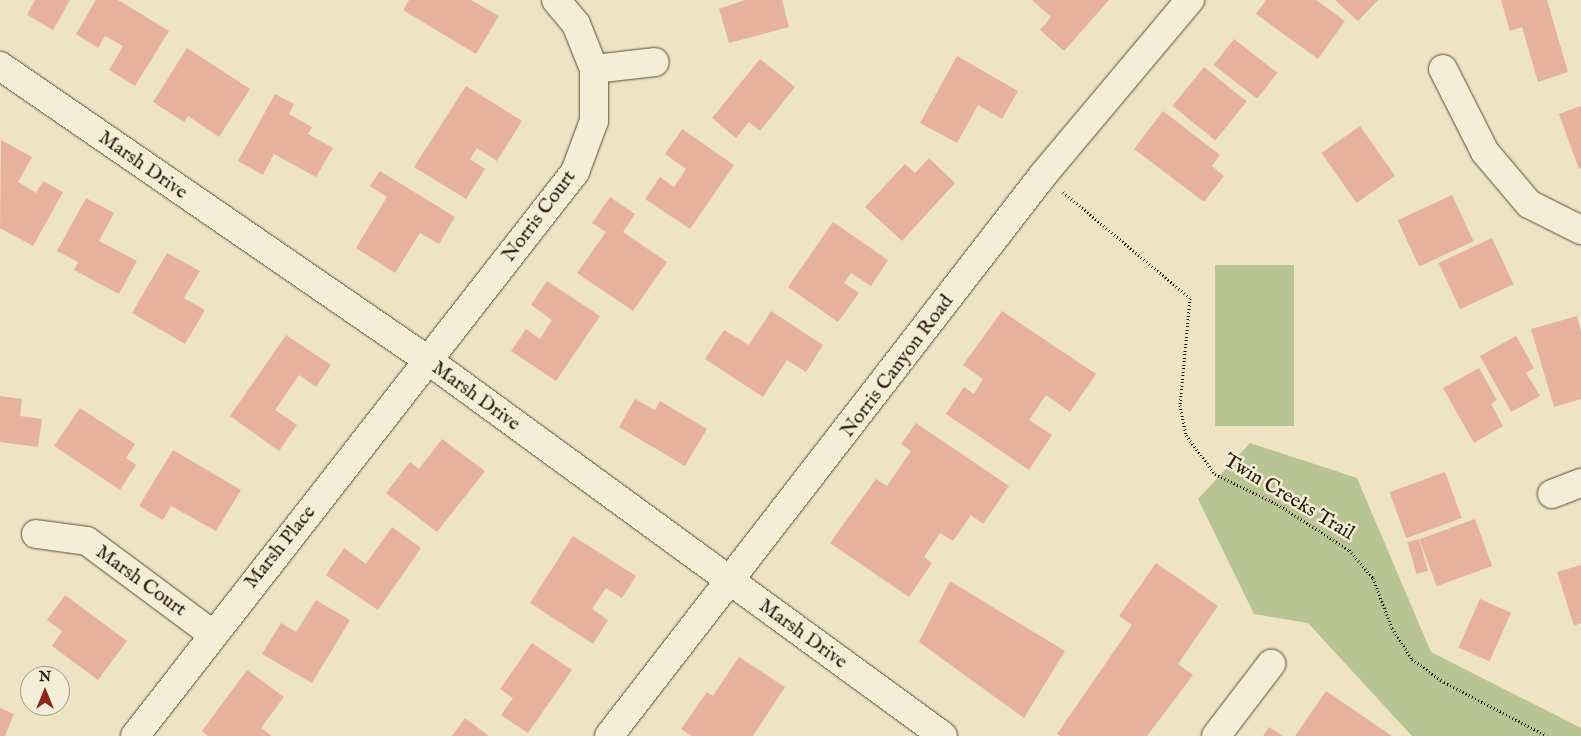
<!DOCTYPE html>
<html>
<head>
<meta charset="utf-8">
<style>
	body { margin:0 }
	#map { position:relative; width:1581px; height:736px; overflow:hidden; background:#eee3c2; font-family:"IM FELL English",serif }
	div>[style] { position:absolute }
	.green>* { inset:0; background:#b9c493; transform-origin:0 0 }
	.building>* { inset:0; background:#e7b29d; transform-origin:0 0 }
	.path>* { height:3px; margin-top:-1.5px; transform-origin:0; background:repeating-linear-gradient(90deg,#2d1705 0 1px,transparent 0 3.5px) }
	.roads { filter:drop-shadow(0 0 1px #5d4a34) drop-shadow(0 0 1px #5d4a34) }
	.minor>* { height:28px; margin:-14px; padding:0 14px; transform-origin:14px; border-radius:14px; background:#f4edd7 }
	.tertiary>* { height:28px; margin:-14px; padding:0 14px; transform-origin:14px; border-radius:14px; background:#f4edd7 }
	span { translate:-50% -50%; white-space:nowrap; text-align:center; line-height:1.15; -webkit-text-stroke:5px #f4edd7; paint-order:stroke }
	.street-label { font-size:20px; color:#2d1705 }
	.north { position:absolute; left:20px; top:666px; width:50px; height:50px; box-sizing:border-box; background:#f4edd7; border:1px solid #a49783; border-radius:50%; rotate:0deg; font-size:14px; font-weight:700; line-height:20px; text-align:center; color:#2d1705 }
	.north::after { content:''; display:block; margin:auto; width:18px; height:22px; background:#8f2418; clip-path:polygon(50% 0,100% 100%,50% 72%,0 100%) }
</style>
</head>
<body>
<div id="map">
	<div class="green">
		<i style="left:1215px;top:265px;width:79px;height:161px"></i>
		<i style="clip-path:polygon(1250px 443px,1357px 478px,1431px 652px,1581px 728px,1581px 736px,1412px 736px,1308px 623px,1254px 614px,1198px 499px)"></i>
	</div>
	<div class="building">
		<i style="clip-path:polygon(35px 0,70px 0,53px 30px,27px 15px)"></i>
		<i style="clip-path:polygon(96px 0,118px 0,169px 31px,135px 86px,109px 70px,123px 46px,105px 36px,98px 48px,76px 34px)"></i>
		<i style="clip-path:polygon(409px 0,471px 0,499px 16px,476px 54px,403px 10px)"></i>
		<i style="clip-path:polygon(745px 0,782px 0,789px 27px,729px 43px,719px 9px)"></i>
		<i style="clip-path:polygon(1032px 0,1109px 0,1064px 51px,1040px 30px,1051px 17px)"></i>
		<i style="clip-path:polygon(1266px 0,1316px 0,1345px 21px,1318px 59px,1256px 14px)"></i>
		<i style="clip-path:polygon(1335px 0,1378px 0,1358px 21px)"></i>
		<i style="clip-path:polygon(1501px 0,1547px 0,1568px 72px,1538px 82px,1522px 27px,1510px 31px)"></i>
		<i style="left:1234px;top:39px;width:55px;height:33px;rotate:38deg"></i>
		<i style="clip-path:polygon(187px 48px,250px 89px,219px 137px,188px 116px,184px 122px,153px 102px)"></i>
		<i style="clip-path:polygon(957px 56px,1018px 91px,1002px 119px,978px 105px,957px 143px,920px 123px)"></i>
		<i style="clip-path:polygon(760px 59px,795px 87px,760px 131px,749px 122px,736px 138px,712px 118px)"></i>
		<i style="left:1204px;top:67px;width:55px;height:50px;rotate:39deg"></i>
		<i style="clip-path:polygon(466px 86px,522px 121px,497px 161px,477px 148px,470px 159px,485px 169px,466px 199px,414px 167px)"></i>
		<i style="clip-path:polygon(275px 94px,294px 104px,289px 114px,312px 127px,308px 134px,333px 148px,316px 177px,274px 154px,263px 175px,238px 161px)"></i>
		<i style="clip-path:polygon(1581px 106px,1581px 168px,1579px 169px,1559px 114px)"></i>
		<i style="clip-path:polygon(1163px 111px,1220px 155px,1212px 166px,1224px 176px,1204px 202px,1134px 149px)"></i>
		<i style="left:1360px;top:126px;width:61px;height:47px;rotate:55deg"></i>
		<i style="clip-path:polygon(682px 129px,734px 165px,690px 229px,645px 199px,660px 177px,674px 187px,686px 169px,665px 154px)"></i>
		<i style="clip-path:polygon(1px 140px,32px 157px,18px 182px,36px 193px,43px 181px,63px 192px,33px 246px,0 228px)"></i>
		<i style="clip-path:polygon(929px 158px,955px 183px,902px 241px,865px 207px,905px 164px,915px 173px)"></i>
		<i style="clip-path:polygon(380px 171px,455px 217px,439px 244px,420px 233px,395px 273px,356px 248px,387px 197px,370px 186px)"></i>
		<i style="left:1452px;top:195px;width:51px;height:60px;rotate:65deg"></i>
		<i style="clip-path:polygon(610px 197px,635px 214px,623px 232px,667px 262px,633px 311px,577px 273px,606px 232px,592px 223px)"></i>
		<i style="clip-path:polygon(86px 198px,114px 213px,99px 241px,137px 261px,119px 294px,74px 270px,78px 262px,57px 251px)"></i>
		<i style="clip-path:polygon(833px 222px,888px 260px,871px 286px,851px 273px,844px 283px,859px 293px,838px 322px,788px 287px)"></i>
		<i style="left:1492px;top:238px;width:51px;height:59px;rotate:65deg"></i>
		<i style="clip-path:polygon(167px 253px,200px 271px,184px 298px,205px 310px,185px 344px,132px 313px)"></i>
		<i style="clip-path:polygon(547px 281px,600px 316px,556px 381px,511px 351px,526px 329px,540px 339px,552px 320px,531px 305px)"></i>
		<i style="clip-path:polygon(771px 311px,823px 345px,806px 372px,787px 360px,763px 397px,705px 359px,724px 330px,749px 345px)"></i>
		<i style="clip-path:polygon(1002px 311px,1096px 374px,1070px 412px,1046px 395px,1029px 420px,1052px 435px,1029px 470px,946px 414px,964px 387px,974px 394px,983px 379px,963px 365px)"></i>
		<i style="clip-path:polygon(1577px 316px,1581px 331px,1581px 399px,1554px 407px,1531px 329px)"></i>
		<i style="clip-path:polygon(286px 335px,331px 365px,316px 387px,299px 375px,275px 410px,297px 425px,279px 451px,230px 416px)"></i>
		<i style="clip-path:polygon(1516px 336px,1534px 368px,1526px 373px,1540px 396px,1511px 412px,1480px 356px)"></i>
		<i style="clip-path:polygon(1479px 368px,1497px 400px,1491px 404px,1503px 426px,1474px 443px,1443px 388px)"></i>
		<i style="clip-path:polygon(0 396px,22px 399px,20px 416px,42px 419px,38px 447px,0 442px)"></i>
		<i style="clip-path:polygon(635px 399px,655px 410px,660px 401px,707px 429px,685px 466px,619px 427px)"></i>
		<i style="clip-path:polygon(80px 408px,135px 444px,126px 458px,136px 465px,120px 490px,54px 446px)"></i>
		<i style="clip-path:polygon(916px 423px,1009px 486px,983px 524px,971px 515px,953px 541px,940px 533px,924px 557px,932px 563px,909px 597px,830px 543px,876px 479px,887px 486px,911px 451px,901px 444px)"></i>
		<i style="clip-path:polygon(442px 439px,485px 471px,437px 532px,386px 493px,410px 462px,419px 469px)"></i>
		<i style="clip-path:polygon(173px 450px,241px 490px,216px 531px,171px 506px,163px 520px,139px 506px)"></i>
		<i style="left:1445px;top:472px;width:49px;height:59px;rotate:70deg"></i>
		<i style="left:1475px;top:519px;width:50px;height:59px;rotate:70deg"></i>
		<i style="clip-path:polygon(392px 527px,421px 548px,378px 610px,326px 575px,344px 548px,366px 564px)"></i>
		<i style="clip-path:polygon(573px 536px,636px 576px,622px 598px,606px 588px,592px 609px,608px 620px,593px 644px,530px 603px)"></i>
		<i style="left:1419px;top:539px;width:33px;height:12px;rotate:74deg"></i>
		<i style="clip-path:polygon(1156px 563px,1218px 606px,1178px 664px,1193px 675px,1147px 736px,1060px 736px,1057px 734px,1132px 625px,1119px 616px)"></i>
		<i style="clip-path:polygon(1581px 565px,1581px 623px,1574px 626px,1557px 572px)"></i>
		<i style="clip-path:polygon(950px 581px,1065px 651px,1024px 718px,919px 642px)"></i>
		<i style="clip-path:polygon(65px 595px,127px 641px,98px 680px,52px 646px,62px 631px,47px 620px)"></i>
		<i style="left:1480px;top:599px;width:34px;height:53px;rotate:24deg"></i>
		<i style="clip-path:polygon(316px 600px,350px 620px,312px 683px,262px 654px,281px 623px,296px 632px)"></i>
		<i style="clip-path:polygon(532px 643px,572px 670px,528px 733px,501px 715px,513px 698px,500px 689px)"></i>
		<i style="clip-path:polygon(739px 657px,785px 687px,753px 736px,692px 736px,681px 729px,707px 692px,713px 696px)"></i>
		<i style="clip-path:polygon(247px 670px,284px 697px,261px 728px,272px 736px,208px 736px,202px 731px)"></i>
		<i style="clip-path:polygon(1326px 691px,1392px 736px,1295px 736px)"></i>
		<i style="clip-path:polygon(0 708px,14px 714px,5px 736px,0 736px)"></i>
		<i style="clip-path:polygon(465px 718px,489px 736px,452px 736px)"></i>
		<i style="clip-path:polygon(1269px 727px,1283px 736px,1263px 736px)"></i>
	</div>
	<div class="path">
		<i style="left:1063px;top:192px;width:165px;rotate:39.8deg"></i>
		<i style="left:1190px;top:298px;width:107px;rotate:95.3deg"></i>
		<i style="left:1180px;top:405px;width:31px;rotate:79deg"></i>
		<i style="left:1186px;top:435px;width:49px;rotate:53.4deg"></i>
		<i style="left:1215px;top:474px;width:69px;rotate:25.8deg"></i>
		<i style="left:1277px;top:504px;width:85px;rotate:32.6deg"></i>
		<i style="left:1349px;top:550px;width:37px;rotate:49deg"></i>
		<i style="left:1373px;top:578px;width:53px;rotate:69.2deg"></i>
		<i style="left:1392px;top:628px;width:37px;rotate:57deg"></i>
		<i style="left:1412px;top:659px;width:39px;rotate:36deg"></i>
		<i style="left:1444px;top:682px;width:116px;rotate:27.7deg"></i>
	</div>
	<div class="roads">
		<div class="minor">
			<i style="left:0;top:66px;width:521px;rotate:34.51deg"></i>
			<i style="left:429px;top:361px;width:636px;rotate:36.11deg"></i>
			<i style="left:594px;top:69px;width:61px;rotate:-6.5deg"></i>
			<i style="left:1443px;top:69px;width:93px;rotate:63.2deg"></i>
			<i style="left:1485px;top:152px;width:68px;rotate:49.8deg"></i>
			<i style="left:1529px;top:204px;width:58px;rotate:26.6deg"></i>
			<i style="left:1552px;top:494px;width:31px;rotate:-21deg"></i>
			<i style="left:36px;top:534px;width:51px;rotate:7.8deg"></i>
			<i style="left:87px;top:541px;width:154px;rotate:36.6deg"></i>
			<i style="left:135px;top:736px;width:715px;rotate:-52.04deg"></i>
			<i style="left:575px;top:172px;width:54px;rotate:-69.6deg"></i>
			<i style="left:594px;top:121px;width:52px;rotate:-90deg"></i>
			<i style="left:594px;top:69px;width:48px;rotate:-111.8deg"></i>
			<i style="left:576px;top:24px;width:31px;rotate:-130deg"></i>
			<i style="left:1216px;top:736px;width:91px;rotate:-52.6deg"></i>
		</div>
		<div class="tertiary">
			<i style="left:609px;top:736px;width:709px;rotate:-52.27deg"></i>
			<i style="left:1043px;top:175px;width:229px;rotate:-50deg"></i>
		</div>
	</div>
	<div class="street-label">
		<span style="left:143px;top:165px;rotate:35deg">Marsh Drive</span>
		<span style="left:539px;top:216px;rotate:-53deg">Norris Court</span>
		<span style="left:897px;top:366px;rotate:-53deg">Norris Canyon Road</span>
		<span style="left:476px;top:396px;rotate:36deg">Marsh Drive</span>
		<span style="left:1289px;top:497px;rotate:31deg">Twin Creeks Trail</span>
		<span style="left:280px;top:547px;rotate:-51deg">Marsh Place</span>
		<span style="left:141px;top:581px;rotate:36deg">Marsh Court</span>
		<span style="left:803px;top:634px;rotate:36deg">Marsh Drive</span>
	</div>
	<div class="north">N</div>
</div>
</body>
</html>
